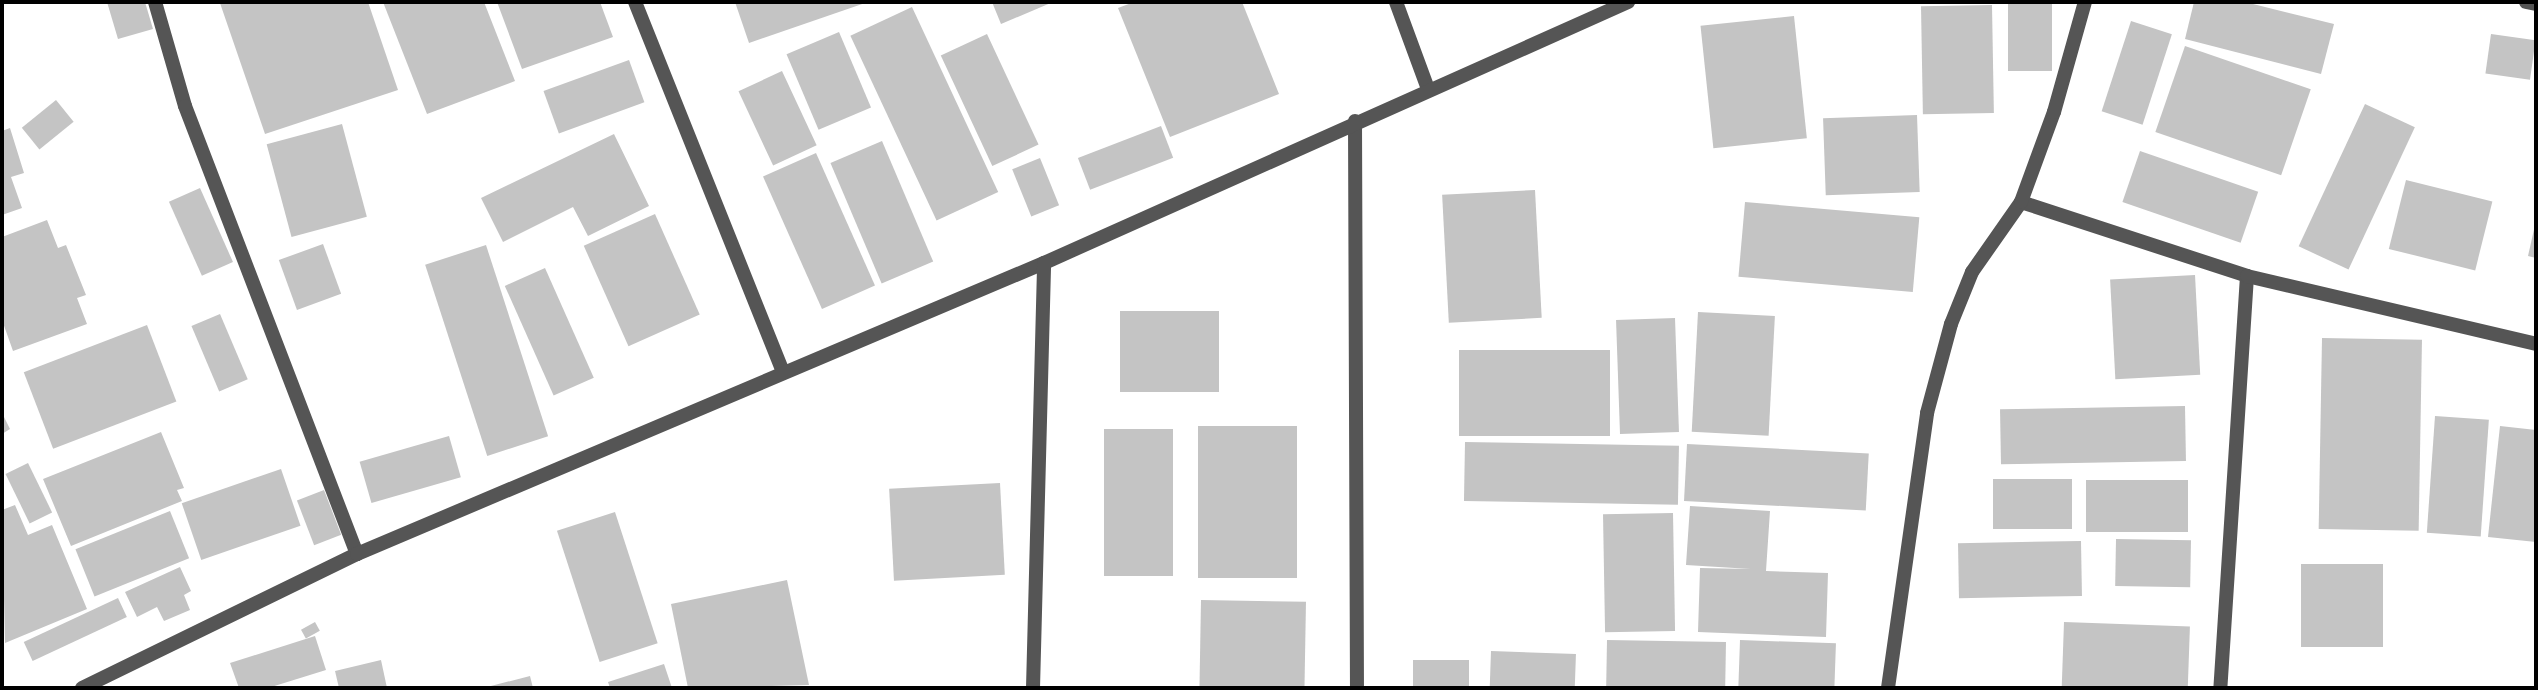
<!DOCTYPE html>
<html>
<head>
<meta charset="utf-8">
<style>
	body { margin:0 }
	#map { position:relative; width:2538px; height:690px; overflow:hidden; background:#fff; font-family:Jost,sans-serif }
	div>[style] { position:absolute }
	.building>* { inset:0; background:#c4c4c4; transform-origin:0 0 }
	.street>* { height:14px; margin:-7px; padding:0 7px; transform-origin:7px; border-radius:7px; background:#555 }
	span { translate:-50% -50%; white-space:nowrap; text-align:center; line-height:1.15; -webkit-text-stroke:6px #fff; paint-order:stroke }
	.frame { position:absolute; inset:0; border:4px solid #000; pointer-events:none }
</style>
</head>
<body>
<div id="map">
	<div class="building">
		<i style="clip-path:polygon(107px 2px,145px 2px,153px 29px,118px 39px)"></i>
		<i style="clip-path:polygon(368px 2px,398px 90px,265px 134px,220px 3px)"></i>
		<i style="clip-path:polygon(383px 2px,484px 2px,515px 81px,427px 114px)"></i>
		<i style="clip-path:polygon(497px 2px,600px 2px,613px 37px,522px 69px)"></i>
		<i style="clip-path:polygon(735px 2px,868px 2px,749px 43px)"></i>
		<i style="clip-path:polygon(992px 2px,1053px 2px,1001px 24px)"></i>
		<i style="clip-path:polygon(1134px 2px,1242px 2px,1279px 94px,1170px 137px,1118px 8px)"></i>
		<i style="left:2008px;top:2px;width:44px;height:69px"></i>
		<i style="clip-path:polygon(2194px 2px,2245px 2px,2334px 24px,2321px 74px,2185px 39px)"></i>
		<i style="left:1992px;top:5px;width:108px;height:71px;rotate:89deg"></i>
		<i style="left:912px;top:7px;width:204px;height:68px;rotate:65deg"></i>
		<i style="left:1794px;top:16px;width:123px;height:94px;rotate:84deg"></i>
		<i style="left:2131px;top:21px;width:43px;height:95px;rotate:18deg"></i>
		<i style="left:839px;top:32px;width:82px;height:57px;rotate:67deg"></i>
		<i style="left:987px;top:34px;width:122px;height:51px;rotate:65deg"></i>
		<i style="left:2491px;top:34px;width:45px;height:40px;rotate:8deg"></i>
		<i style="left:2185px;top:46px;width:133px;height:91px;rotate:19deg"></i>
		<i style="left:629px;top:60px;width:45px;height:91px;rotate:70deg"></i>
		<i style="left:782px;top:71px;width:82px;height:48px;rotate:65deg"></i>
		<i style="left:56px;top:100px;width:28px;height:44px;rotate:51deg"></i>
		<i style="left:2365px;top:104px;width:55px;height:157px;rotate:25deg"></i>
		<i style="left:1917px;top:115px;width:77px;height:94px;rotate:88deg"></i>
		<i style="left:342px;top:124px;width:96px;height:78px;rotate:75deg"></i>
		<i style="left:1161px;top:126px;width:34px;height:89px;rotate:69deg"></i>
		<i style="clip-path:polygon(10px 128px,24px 173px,11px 177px,22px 208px,2px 215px,2px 131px)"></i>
		<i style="clip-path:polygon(614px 134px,649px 206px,588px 236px,573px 207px,503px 242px,481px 198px)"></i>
		<i style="left:882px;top:141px;width:131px;height:56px;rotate:67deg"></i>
		<i style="left:2140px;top:151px;width:125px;height:54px;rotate:19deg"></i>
		<i style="left:816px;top:153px;width:145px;height:58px;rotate:66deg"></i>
		<i style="left:1040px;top:158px;width:51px;height:30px;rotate:68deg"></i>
		<i style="left:2406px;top:180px;width:89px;height:71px;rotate:14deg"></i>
		<i style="left:200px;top:188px;width:81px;height:34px;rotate:66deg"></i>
		<i style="left:1535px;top:190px;width:128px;height:93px;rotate:87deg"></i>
		<i style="left:1745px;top:202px;width:175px;height:75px;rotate:5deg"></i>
		<i style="left:655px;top:214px;width:110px;height:78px;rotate:66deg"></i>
		<i style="clip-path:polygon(47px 220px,58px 248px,66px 245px,86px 295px,77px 298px,87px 324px,13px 351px,2px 320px,2px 237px)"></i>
		<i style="clip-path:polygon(2535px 225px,2536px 225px,2536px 258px,2528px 256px)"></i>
		<i style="left:323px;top:244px;width:53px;height:47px;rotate:70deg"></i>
		<i style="left:486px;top:245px;width:201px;height:64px;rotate:72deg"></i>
		<i style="left:545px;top:268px;width:120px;height:44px;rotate:66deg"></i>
		<i style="left:2195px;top:275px;width:100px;height:85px;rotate:87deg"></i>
		<i style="left:1219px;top:311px;width:81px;height:99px;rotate:90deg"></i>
		<i style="left:1698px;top:312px;width:77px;height:120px;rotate:3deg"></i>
		<i style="left:220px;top:314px;width:71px;height:31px;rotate:67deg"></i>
		<i style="left:1675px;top:318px;width:114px;height:59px;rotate:88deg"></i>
		<i style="left:147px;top:325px;width:82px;height:132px;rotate:69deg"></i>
		<i style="left:2322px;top:338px;width:100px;height:191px;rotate:1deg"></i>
		<i style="left:1459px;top:350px;width:151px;height:86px"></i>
		<i style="left:2185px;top:406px;width:55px;height:185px;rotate:89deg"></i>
		<i style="clip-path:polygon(2px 413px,10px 429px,2px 434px)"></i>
		<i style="left:2435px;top:416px;width:54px;height:117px;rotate:4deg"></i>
		<i style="left:1198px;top:426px;width:99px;height:152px"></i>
		<i style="clip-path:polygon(2500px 426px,2536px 430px,2536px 542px,2488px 537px)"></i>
		<i style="left:1104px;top:429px;width:69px;height:147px"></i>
		<i style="clip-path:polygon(161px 432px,184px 488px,177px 490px,182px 501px,71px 546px,43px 479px)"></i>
		<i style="left:449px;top:436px;width:43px;height:93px;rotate:74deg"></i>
		<i style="left:1465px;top:442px;width:214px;height:59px;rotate:1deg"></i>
		<i style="left:1687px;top:444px;width:182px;height:57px;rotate:3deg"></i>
		<i style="left:28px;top:463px;width:55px;height:25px;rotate:64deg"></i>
		<i style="left:281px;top:469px;width:60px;height:105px;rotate:71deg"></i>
		<i style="left:1993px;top:479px;width:79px;height:50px"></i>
		<i style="left:2188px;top:480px;width:52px;height:102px;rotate:90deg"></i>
		<i style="left:1000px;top:483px;width:92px;height:111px;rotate:87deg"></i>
		<i style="left:324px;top:490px;width:48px;height:29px;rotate:69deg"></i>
		<i style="clip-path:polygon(15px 505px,28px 535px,52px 525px,87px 609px,5px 643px,2px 510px)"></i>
		<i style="clip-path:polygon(1690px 506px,1770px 511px,1766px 571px,1828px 573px,1826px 637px,1698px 632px,1700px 568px,1751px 569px,1686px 565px)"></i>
		<i style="left:170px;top:511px;width:51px;height:102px;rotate:68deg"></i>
		<i style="left:615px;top:512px;width:138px;height:61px;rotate:72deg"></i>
		<i style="left:1673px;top:513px;width:118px;height:70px;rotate:89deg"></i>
		<i style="left:2116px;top:539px;width:75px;height:47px;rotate:1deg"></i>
		<i style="left:2081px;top:541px;width:55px;height:123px;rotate:89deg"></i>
		<i style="left:2301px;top:564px;width:82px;height:83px"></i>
		<i style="clip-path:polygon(180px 567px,191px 591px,184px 595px,190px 610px,164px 621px,157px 607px,137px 617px,125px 592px)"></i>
		<i style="clip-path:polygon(787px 580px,809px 685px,688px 688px,671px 604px)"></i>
		<i style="left:118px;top:598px;width:21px;height:104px;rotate:65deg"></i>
		<i style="left:1201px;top:600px;width:105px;height:88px;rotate:1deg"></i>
		<i style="left:315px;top:622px;width:10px;height:16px;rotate:61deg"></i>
		<i style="left:2064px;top:622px;width:126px;height:66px;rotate:2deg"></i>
		<i style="clip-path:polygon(315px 636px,326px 670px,268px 688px,239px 688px,230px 663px)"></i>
		<i style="left:1607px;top:640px;width:119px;height:48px;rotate:1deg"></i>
		<i style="left:1740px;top:640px;width:96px;height:48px;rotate:2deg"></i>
		<i style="left:1491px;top:651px;width:85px;height:37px;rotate:2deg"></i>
		<i style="clip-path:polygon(381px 660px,387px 688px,339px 688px,335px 671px)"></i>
		<i style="left:1413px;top:660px;width:56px;height:28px"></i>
		<i style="clip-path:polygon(664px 664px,672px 688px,610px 688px,608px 682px)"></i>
		<i style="clip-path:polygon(530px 676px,533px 688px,488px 688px,487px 687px)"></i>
	</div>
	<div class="street">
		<i style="left:155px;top:2px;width:108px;rotate:73.9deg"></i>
		<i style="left:185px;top:106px;width:480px;rotate:69deg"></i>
		<i style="left:635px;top:2px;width:399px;rotate:68.2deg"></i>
		<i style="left:1396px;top:2px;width:93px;rotate:69.8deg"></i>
		<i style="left:2526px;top:2px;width:10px;rotate:11deg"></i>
		<i style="left:1355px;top:121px;width:567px;rotate:89.8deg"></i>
		<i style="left:2021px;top:202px;width:238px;rotate:18.1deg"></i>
		<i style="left:2247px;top:276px;width:413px;rotate:93.7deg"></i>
		<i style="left:2247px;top:276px;width:297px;rotate:13.2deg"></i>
		<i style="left:82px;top:688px;width:306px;rotate:-26deg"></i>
		<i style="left:357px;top:554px;width:746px;rotate:-22.96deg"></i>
		<i style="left:1044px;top:263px;width:640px;rotate:-24.08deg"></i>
		<i style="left:1033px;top:688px;width:425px;rotate:-88.5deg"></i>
		<i style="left:1888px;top:688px;width:278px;rotate:-81.9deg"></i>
		<i style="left:1927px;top:413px;width:92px;rotate:-74.9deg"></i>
		<i style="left:1951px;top:324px;width:56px;rotate:-68deg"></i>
		<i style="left:1972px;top:272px;width:85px;rotate:-55deg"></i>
		<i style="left:2021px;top:202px;width:96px;rotate:-69.9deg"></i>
		<i style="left:2054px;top:112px;width:114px;rotate:-74.3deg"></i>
	</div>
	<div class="frame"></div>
</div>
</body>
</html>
